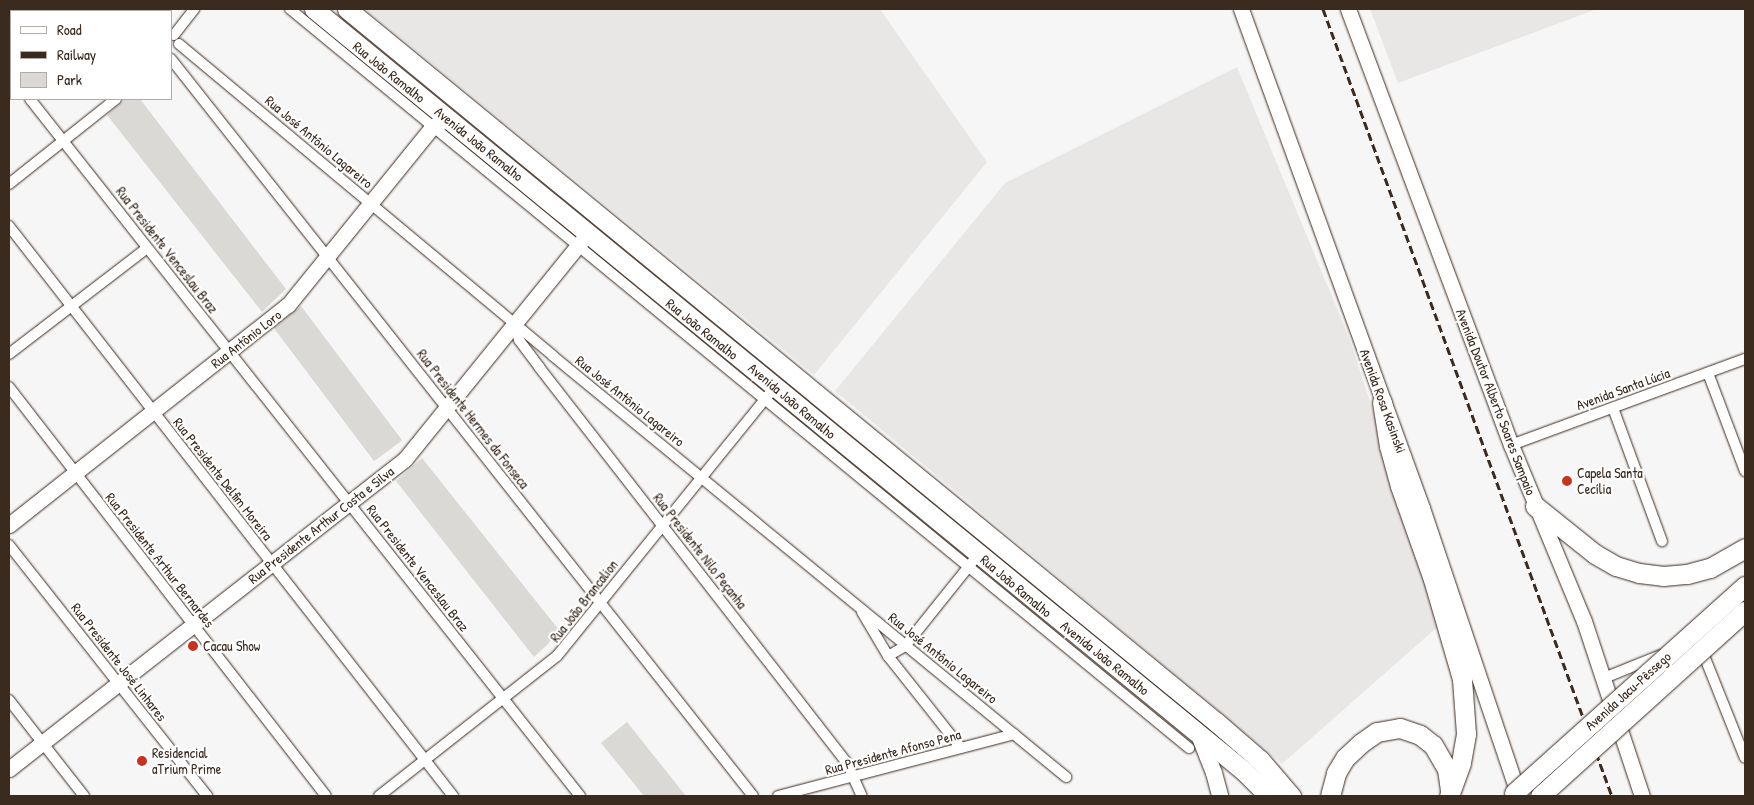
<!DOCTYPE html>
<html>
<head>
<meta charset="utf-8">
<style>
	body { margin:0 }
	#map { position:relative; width:1754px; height:805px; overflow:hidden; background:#f7f6f6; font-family:"Patrick Hand",sans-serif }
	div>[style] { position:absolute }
	.built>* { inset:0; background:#e9e7e6 }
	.green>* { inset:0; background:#dbd9d6; transform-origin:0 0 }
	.roads { filter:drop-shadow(0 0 1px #3b2a1e) drop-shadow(0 0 1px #3b2a1e) }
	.street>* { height:10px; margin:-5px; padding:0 5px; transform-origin:5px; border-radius:5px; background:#fff }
	.secondary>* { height:15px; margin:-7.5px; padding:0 7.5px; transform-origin:7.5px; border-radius:7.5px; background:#fff }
	.primary>* { height:16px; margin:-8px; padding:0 8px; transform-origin:8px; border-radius:8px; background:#fff }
	.highway>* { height:19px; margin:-9.5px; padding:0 9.5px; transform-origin:9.5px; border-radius:9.5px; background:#fff }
	.rail>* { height:3px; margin-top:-1.5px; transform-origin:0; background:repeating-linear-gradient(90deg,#3b2a1e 0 8px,transparent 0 12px) }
	.bridges { filter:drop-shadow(0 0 1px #3b2a1e) drop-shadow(0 0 1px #3b2a1e) }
	.highway-bridge>* { height:19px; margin:-9.5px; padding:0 9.5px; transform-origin:9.5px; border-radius:9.5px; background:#fff }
	.dots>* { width:14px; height:14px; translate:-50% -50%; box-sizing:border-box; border:2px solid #fff; border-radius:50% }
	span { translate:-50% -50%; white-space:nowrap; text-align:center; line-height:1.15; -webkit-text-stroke:4.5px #fff; paint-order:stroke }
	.street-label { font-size:14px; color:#3b2a1e }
	.poi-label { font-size:14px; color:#3b2a1e }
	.left { translate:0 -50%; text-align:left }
	.frame { position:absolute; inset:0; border:10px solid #3b2a1e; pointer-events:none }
	.legend { position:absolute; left:10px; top:10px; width:162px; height:90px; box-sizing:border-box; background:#fff; border:1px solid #b1aaa5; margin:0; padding:6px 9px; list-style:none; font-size:15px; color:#3b2a1e }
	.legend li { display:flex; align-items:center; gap:10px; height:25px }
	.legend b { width:25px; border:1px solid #b1aaa5 }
</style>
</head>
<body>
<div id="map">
	<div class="built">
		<i style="clip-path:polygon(365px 9px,880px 9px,987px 162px,814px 375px)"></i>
		<i style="clip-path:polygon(1370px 9px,1597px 9px,1398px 83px)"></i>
		<i style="clip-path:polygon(1237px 67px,1350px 340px,1442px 623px,1282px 764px,835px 391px,1005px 183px)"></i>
	</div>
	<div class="green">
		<i style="clip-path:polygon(125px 99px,140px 99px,286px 289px,262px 312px,107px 115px)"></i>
		<i style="left:301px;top:306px;width:168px;height:35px;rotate:53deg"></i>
		<i style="clip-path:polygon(422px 458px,559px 630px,547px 645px,534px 657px,396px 481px)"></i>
		<i style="clip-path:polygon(627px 722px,686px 796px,644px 796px,601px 743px)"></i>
	</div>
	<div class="roads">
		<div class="street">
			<i style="left:127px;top:9px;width:4px;rotate:34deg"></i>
			<i style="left:290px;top:9px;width:1164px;rotate:39.42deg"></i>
			<i style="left:174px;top:35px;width:33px;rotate:-52deg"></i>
			<i style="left:179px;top:44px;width:487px;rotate:39.8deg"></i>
			<i style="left:553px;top:356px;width:664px;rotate:39.37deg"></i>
			<i style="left:171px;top:59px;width:939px;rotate:51.7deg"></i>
			<i style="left:9px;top:72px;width:4px;rotate:63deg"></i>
			<i style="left:30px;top:99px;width:888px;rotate:51.72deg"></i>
			<i style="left:9px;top:184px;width:137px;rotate:-38.5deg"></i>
			<i style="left:9px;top:226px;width:723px;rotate:52.08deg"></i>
			<i style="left:515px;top:324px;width:16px;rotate:76deg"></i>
			<i style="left:519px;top:340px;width:34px;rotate:53deg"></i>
			<i style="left:539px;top:367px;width:502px;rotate:52.13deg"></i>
			<i style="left:847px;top:763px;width:36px;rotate:66deg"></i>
			<i style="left:9px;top:354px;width:174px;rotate:-37.5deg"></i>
			<i style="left:1708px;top:373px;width:105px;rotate:69.3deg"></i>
			<i style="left:9px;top:387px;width:517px;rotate:52.22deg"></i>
			<i style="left:1613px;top:408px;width:142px;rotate:69.8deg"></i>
			<i style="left:1511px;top:445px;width:249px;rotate:-20.2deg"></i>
			<i style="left:9px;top:545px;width:320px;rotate:51.7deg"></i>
			<i style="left:862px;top:612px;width:51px;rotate:59.4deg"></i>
			<i style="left:888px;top:656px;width:117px;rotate:51.6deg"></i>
			<i style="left:1701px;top:648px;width:118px;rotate:68.2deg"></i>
			<i style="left:888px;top:656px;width:20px;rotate:-30deg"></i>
			<i style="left:905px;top:646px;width:109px;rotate:-51.3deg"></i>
			<i style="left:1604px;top:678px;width:61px;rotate:-22deg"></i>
			<i style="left:9px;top:700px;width:122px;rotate:52deg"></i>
			<i style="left:379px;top:796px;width:226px;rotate:-38.2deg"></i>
			<i style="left:557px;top:656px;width:337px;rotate:-51deg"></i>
			<i style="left:778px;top:796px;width:244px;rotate:-14.7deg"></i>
		</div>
		<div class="secondary">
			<i style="left:1241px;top:9px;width:531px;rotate:70.06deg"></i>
			<i style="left:1422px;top:508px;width:304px;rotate:71.4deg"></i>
			<i style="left:1348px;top:9px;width:465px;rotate:69.5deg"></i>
			<i style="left:1511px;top:445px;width:191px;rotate:67.5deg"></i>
			<i style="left:1584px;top:621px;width:184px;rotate:71.7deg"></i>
			<i style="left:16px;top:11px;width:2px;rotate:-63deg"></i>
			<i style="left:9px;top:35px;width:8px;rotate:-76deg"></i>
			<i style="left:9px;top:525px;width:355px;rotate:-38.3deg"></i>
			<i style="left:288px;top:305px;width:230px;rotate:-51deg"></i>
			<i style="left:433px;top:126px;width:17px;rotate:-25deg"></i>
			<i style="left:9px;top:769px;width:503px;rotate:-38.05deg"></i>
			<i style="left:405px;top:459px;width:291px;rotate:-51deg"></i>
		</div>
		<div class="primary">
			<i style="left:1199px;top:735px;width:41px;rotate:68.5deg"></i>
			<i style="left:1214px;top:773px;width:24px;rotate:75deg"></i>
		</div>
		<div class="highway">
			<i style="left:314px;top:9px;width:1202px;rotate:39.33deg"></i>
			<i style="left:1244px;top:771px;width:35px;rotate:45deg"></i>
			<i style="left:347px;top:9px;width:1124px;rotate:39.37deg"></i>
			<i style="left:1216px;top:722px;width:58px;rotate:40.8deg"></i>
			<i style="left:1260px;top:760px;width:48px;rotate:49.3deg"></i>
			<i style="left:1382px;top:402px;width:45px;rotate:81deg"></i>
			<i style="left:1389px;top:446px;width:41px;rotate:74.6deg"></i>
			<i style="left:1400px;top:486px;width:99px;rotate:70.5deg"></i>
			<i style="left:1433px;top:579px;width:104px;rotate:73.8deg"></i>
			<i style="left:1462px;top:679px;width:55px;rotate:85.8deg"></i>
			<i style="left:1466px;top:734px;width:29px;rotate:100deg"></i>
			<i style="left:1461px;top:763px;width:35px;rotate:110deg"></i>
			<i style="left:1535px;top:506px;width:77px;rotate:38.7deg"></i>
			<i style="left:1595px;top:554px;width:24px;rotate:30deg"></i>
			<i style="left:1616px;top:566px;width:24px;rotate:17deg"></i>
			<i style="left:1639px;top:573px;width:24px;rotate:7deg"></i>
			<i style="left:1663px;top:576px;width:24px;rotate:-5deg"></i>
			<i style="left:1687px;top:574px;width:24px;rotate:-15deg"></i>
			<i style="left:1710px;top:568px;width:40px;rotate:-29.7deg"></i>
			<i style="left:1330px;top:796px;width:24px;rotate:-75deg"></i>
			<i style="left:1336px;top:773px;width:17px;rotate:-59deg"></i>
			<i style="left:1345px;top:758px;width:22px;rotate:-43deg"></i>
			<i style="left:1361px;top:743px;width:19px;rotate:-35deg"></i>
			<i style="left:1377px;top:732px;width:23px;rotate:-10deg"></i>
			<i style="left:1400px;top:728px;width:21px;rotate:19deg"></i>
			<i style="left:1420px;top:735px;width:16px;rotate:38deg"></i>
			<i style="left:1433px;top:745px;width:28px;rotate:60deg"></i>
			<i style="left:1447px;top:769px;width:22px;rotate:82deg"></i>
		</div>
	</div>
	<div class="rail">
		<i style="left:1323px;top:9px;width:838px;rotate:69.84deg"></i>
	</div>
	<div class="bridges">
		<div class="highway-bridge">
			<i style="left:1514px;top:793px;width:310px;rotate:-41.9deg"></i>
			<i style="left:1540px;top:796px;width:276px;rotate:-42.1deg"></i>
		</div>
	</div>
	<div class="dots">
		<i style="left:1567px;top:481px;background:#c8321e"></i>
		<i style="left:193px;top:646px;background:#c8321e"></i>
		<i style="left:142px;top:761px;background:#c8321e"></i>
	</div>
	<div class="street-label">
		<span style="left:389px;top:72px;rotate:39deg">Rua João Ramalho</span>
		<span style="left:319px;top:142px;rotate:40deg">Rua José Antônio Lagareiro</span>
		<span style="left:479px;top:144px;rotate:39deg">Avenida João Ramalho</span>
		<span style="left:167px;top:250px;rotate:52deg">Rua Presidente Venceslau Braz</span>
		<span style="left:702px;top:329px;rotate:39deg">Rua João Ramalho</span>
		<span style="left:246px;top:339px;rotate:-38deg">Rua Antônio Loro</span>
		<span style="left:1623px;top:389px;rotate:-20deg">Avenida Santa Lúcia</span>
		<span style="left:630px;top:401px;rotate:39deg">Rua José Antônio Lagareiro</span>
		<span style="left:792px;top:401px;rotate:40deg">Avenida João Ramalho</span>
		<span style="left:1383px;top:401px;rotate:70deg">Avenida Rosa Kasinski</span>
		<span style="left:1496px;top:402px;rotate:69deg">Avenida Doutor Alberto Soares Sampaio</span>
		<span style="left:473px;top:419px;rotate:52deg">Rua Presidente Hermes da Fonseca</span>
		<span style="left:223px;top:479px;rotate:52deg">Rua Presidente Delfim Moreira</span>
		<span style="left:321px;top:525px;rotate:-38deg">Rua Presidente Arthur Costa e Silva</span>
		<span style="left:700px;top:551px;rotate:52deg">Rua Presidente Nilo Peçanha</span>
		<span style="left:160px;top:560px;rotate:52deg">Rua Presidente Arthur Bernardes</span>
		<span style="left:418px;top:568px;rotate:52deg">Rua Presidente Venceslau Braz</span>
		<span style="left:1016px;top:586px;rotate:40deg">Rua João Ramalho</span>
		<span style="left:584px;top:601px;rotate:-52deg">Rua João Brancalion</span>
		<span style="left:943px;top:658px;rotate:39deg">Rua José Antônio Lagareiro</span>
		<span style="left:1105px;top:658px;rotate:39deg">Avenida João Ramalho</span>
		<span style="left:119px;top:662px;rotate:52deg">Rua Presidente José Linhares</span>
		<span style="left:1628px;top:691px;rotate:-42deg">Avenida Jacu-Pêssego</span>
		<span style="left:893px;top:752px;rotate:-15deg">Rua Presidente Afonso Pena</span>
	</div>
	<div class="poi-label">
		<span class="left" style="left:1577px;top:481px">Capela Santa<br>Cecília</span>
		<span class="left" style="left:203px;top:646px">Cacau Show</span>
		<span class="left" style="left:152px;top:761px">Residencial<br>aTrium Prime</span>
	</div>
	<div class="frame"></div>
	<ul class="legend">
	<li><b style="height:6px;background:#fff"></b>Road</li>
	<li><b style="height:6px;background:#3b2a1e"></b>Railway</li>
	<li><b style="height:14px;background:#dbd9d6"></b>Park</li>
	</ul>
</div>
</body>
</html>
